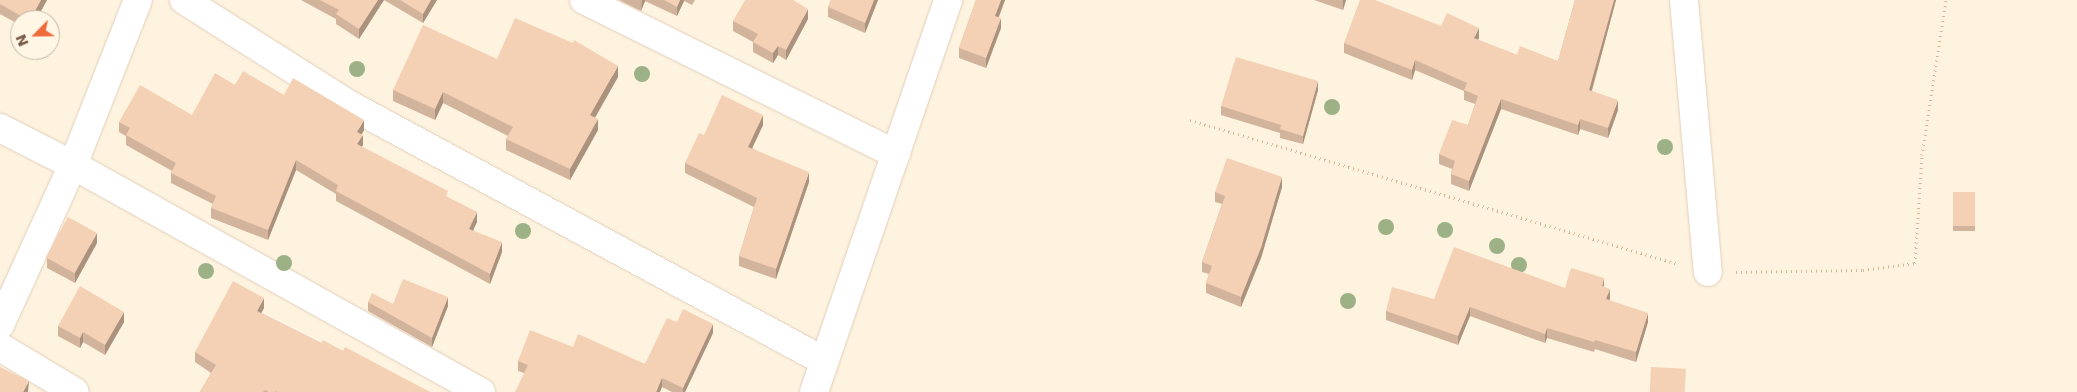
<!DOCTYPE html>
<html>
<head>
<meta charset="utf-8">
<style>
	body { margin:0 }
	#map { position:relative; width:2077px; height:392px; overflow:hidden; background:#fdf3df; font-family:"DejaVu Sans",sans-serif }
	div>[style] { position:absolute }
	.path>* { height:3px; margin-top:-1.5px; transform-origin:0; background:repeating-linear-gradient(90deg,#d9b498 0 1px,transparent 0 5px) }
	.roads { filter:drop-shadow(0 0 1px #e2ceba) drop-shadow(0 0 1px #e2ceba) }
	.minor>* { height:28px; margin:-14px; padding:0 14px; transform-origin:14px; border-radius:14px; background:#fff }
	.trees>* { width:16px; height:16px; margin:-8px; border-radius:50%; background:#9cb186 }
	.wall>* { inset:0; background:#d2b39c; transform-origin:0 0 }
	.shaded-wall>* { inset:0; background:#ab927f }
	.building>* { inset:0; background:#f4d0b5; transform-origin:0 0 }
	span { translate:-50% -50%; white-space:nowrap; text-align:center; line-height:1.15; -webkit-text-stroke:4px #fff6e6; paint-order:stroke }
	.north { position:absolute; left:10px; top:10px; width:50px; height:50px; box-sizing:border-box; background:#fff6e6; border:1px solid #c8b7a6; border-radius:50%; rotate:247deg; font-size:14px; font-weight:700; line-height:20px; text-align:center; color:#755845 }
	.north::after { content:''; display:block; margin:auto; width:18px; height:22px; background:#ef6b3c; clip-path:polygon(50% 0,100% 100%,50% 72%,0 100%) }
</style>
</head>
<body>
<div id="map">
	<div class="path">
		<i style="left:1190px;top:120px;width:509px;rotate:16.44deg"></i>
		<i style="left:1736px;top:272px;width:127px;rotate:-0.9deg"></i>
		<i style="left:1863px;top:270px;width:52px;rotate:-7.7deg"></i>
		<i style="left:1915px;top:263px;width:108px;rotate:-86.3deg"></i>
		<i style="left:1922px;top:155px;width:157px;rotate:-81.2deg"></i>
	</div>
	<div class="roads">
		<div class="minor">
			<i style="left:184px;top:0;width:192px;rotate:32.4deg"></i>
			<i style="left:346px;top:103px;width:543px;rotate:28.36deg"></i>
			<i style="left:584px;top:0;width:348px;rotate:26.3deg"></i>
			<i style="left:1684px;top:0;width:273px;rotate:85deg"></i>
			<i style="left:0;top:128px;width:82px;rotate:26.9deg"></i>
			<i style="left:73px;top:165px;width:467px;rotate:29.1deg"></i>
			<i style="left:0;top:325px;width:176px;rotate:-65.5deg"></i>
			<i style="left:73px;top:165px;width:177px;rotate:-68.5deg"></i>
			<i style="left:0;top:347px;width:87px;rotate:31deg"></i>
			<i style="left:814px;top:392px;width:414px;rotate:-71.1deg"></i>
		</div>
	</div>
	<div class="trees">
		<i style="left:357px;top:69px"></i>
		<i style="left:642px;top:74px"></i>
		<i style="left:1332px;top:107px"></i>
		<i style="left:1665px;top:147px"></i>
		<i style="left:1386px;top:227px"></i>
		<i style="left:1445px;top:230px"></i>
		<i style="left:523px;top:231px"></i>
		<i style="left:1497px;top:246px"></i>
		<i style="left:284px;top:263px"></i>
		<i style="left:1519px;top:265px"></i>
		<i style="left:206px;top:271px"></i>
		<i style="left:1348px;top:301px"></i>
	</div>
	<div class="wall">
		<i style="clip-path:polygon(0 0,47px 0,36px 20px,20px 20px,20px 25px,0 14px)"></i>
		<i style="clip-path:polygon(301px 0,437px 0,423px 23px,384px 0,359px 39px,336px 24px,336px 19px)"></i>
		<i style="clip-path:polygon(619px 0,695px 0,692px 5px,684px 1px,677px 16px,645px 1px,641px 11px)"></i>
		<i style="clip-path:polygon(831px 0,878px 0,865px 33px,828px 17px,828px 7px)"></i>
		<i style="clip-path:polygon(976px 0,1005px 0,999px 17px,1001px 28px,986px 68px,959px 58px,959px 48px)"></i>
		<i style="clip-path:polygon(1314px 0,1346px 0,1343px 10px)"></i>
		<i style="clip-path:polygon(1575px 0,1616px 0,1592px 91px,1618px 110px,1608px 138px,1580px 129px,1578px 135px,1501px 109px,1469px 191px,1451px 184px,1451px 174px,1452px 169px,1439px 164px,1439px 154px,1468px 125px,1475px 104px,1464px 100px,1464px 91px,1415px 70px,1412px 80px,1344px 53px,1344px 43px,1441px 26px,1479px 38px,1478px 40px,1517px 55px,1558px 61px)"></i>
		<i style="clip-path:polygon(808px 19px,786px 60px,778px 55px,773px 63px,753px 52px,753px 42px,733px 31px,733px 21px)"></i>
		<i style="clip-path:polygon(497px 59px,618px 77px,595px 118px,598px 130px,570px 180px,506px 150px,506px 139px,508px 136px,443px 103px,435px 120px,393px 101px,393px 90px)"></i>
		<i style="clip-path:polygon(235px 85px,284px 95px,364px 130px,362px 134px,363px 145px,361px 147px,448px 198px,477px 222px,473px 230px,502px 252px,490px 284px,336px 201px,336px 194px,296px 170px,268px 240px,211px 218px,211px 208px,213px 204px,171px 183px,171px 173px,172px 171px,126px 145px,126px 136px,119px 132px,119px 122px,192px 115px)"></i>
		<i style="clip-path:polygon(1318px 90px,1303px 144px,1280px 138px,1280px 133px,1221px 115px,1221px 106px)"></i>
		<i style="clip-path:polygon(763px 125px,752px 148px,809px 182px,776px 279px,739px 266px,739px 256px,754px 207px,685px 173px,685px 163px,704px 135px)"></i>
		<i style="clip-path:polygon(1282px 187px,1261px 258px,1241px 307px,1206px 293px,1206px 283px,1209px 274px,1202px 272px,1202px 262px,1222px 204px,1215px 202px,1215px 192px)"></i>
		<i style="left:1953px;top:192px;width:22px;height:39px"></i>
		<i style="clip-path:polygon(97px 243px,75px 283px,47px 268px,47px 258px)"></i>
		<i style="clip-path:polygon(1604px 287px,1610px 298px,1609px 300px,1648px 322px,1636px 362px,1595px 349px,1594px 352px,1547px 338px,1545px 343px,1470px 316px,1458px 345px,1386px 320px,1386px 311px,1434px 299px,1565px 288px)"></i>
		<i style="clip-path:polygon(368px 302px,393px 304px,448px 306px,432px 347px,368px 311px)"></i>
		<i style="clip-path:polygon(264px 308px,261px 313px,321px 343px,343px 351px,430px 392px,200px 392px,211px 373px,195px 362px,195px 352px)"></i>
		<i style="clip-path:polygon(124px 322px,105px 355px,83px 342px,80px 348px,58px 336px,58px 326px)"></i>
		<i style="clip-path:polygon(677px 322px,713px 333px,685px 392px,672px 392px,662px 387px,524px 373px,518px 371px,518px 361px,573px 347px,645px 364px)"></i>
	</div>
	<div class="shaded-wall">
		<i style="clip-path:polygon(41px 0,47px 0,36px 20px,30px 20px)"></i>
		<i style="clip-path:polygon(378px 0,384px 0,359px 39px,359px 29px)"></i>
		<i style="clip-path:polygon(431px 0,437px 0,423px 23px,423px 14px)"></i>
		<i style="clip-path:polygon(642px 0,645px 0,645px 1px,641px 11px)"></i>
		<i style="clip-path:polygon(680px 0,684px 0,684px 1px,677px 16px,677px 7px)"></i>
		<i style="clip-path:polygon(874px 0,878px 0,865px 33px,865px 23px)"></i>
		<i style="clip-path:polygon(1001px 0,1005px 0,995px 26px,995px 16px)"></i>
		<i style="clip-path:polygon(1343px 0,1346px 0,1343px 10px)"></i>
		<i style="clip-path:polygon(1614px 0,1616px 0,1589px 100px,1589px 90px)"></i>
		<i style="clip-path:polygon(808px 9px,808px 19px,786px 60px,786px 50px)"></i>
		<i style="clip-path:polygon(1001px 18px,1001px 28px,986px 68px,986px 58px)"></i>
		<i style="clip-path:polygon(1479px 28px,1479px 38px,1474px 48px,1474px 38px)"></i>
		<i style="clip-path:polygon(778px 46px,778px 55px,773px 63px,773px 53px)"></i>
		<i style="clip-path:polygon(1415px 60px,1415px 70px,1412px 80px,1412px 70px)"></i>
		<i style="clip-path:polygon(618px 66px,618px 77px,590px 126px,590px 115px)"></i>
		<i style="clip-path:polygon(1318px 81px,1318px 90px,1303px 144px,1303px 136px)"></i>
		<i style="clip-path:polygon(443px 92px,443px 103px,435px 120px,435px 109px)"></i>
		<i style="clip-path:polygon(1501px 99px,1501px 109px,1469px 191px,1469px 181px)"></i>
		<i style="clip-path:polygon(1618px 100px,1618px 110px,1608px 138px,1608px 128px)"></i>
		<i style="clip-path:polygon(763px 115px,763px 125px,748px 157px,748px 147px)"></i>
		<i style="clip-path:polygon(598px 119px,598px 130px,570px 180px,570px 169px)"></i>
		<i style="clip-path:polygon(1580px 119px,1580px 129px,1578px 135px,1578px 125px)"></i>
		<i style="clip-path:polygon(364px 120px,364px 130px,357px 142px,357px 132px)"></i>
		<i style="clip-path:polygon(363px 135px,363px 145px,357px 154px,357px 144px)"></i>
		<i style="clip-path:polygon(296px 160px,296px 170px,268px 240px,268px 230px)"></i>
		<i style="clip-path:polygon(809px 172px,809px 182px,776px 279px,776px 269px)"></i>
		<i style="clip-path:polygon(1282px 177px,1282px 187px,1261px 258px,1241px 307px,1241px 297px)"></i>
		<i style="clip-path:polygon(477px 212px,477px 222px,469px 239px,469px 229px)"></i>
		<i style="clip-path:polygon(97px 233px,97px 243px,75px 283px,75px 273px)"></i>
		<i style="clip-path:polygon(502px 242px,502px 252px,490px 284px,490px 274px)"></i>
		<i style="clip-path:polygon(1604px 278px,1604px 287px,1602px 286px)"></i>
		<i style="clip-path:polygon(1610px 289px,1610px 298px,1606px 309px,1606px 299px)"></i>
		<i style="clip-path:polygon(448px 297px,448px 306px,432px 347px,432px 338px)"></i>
		<i style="clip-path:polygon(264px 298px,264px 308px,257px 321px,257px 311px)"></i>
		<i style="clip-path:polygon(1470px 307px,1470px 316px,1458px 345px,1458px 336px)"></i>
		<i style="clip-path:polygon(124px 312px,124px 322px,105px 355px,105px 345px)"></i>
		<i style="clip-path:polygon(1648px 313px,1648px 322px,1636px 362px,1636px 352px)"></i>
		<i style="clip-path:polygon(713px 324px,713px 333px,685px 392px,683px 392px,683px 388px)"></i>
		<i style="clip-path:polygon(1547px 328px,1547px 338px,1545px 343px,1545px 334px)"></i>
		<i style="clip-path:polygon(83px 332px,83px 342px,80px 348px,80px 338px)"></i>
		<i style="clip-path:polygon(662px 378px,662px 387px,660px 392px,656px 392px)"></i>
		<i style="clip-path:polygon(29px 381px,28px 392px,23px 392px)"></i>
	</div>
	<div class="building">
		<i style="clip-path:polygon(0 0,41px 0,30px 20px,28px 20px,0 4px)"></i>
		<i style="clip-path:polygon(320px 0,378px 0,359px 29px,336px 14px,339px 10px)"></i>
		<i style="clip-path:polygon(400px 0,431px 0,423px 14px)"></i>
		<i style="clip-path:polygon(664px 0,680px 0,677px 7px)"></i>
		<i style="clip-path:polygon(745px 0,793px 0,808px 9px,786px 50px,778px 46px,773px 53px,753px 42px,758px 34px,733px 21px)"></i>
		<i style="clip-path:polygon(831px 0,874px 0,865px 23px,828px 7px)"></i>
		<i style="clip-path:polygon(976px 0,1001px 0,995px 16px,1001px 18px,986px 58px,959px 48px)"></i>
		<i style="clip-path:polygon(1360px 0,1375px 0,1441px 26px,1447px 13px,1479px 28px,1474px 38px,1517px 55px,1520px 46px,1558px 61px,1575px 0,1614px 0,1589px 90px,1618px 100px,1608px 128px,1580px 119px,1578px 125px,1501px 99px,1469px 181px,1451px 174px,1455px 161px,1439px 154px,1452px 120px,1468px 125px,1478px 96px,1464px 90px,1467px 83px,1415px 60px,1412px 70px,1344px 43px)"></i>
		<i style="clip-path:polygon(515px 18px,573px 43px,574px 40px,618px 66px,590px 115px,598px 119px,570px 169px,506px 139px,513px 127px,443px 92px,435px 109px,393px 90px,423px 25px,497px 59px)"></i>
		<i style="clip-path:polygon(1236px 57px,1318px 81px,1303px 136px,1280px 129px,1281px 125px,1221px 106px)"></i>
		<i style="clip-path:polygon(243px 71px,284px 95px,293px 78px,364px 120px,357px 132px,363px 135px,357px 144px,448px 191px,446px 196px,477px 212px,469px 229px,502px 242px,490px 274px,336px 191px,338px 185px,296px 160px,268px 230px,211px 208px,216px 196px,171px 173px,176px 163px,126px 135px,130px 128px,119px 122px,140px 85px,192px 115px,215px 73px,235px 85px)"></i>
		<i style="clip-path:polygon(722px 95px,763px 115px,748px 147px,809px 172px,776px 269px,739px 256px,757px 198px,685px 163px,699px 133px,704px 135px)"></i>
		<i style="clip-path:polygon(1227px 158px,1282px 177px,1261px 248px,1241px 297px,1206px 283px,1212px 266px,1202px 262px,1225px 196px,1215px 192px)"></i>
		<i style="left:1953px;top:192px;width:22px;height:34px"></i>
		<i style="left:68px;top:217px;width:33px;height:46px;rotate:29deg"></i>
		<i style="clip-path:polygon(1454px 247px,1565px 288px,1571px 268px,1604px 278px,1602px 286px,1610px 289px,1606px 299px,1648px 313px,1636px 352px,1595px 340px,1594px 342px,1547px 328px,1545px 334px,1470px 307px,1458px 336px,1386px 311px,1392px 287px,1434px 299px)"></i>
		<i style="clip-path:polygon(403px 279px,448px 297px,432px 338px,368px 302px,372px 293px,393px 304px)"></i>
		<i style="clip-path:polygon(233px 281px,264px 298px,257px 311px,321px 343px,323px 340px,343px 351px,345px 347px,430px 392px,277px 392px,275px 391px,275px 392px,269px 392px,265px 390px,263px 392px,200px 392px,216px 365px,195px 352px)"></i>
		<i style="clip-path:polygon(80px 286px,124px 312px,105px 345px,83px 332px,80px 338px,58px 326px)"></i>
		<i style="clip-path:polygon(683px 309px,713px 324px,683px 388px,662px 378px,656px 392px,515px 392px,528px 365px,518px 361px,530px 330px,573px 347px,578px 334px,645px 364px,667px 318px,677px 322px)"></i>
		<i style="clip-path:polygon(0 367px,29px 381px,23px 392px,0 392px)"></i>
		<i style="left:1651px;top:367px;width:35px;height:25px;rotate:3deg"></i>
	</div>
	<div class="north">N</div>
</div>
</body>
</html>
